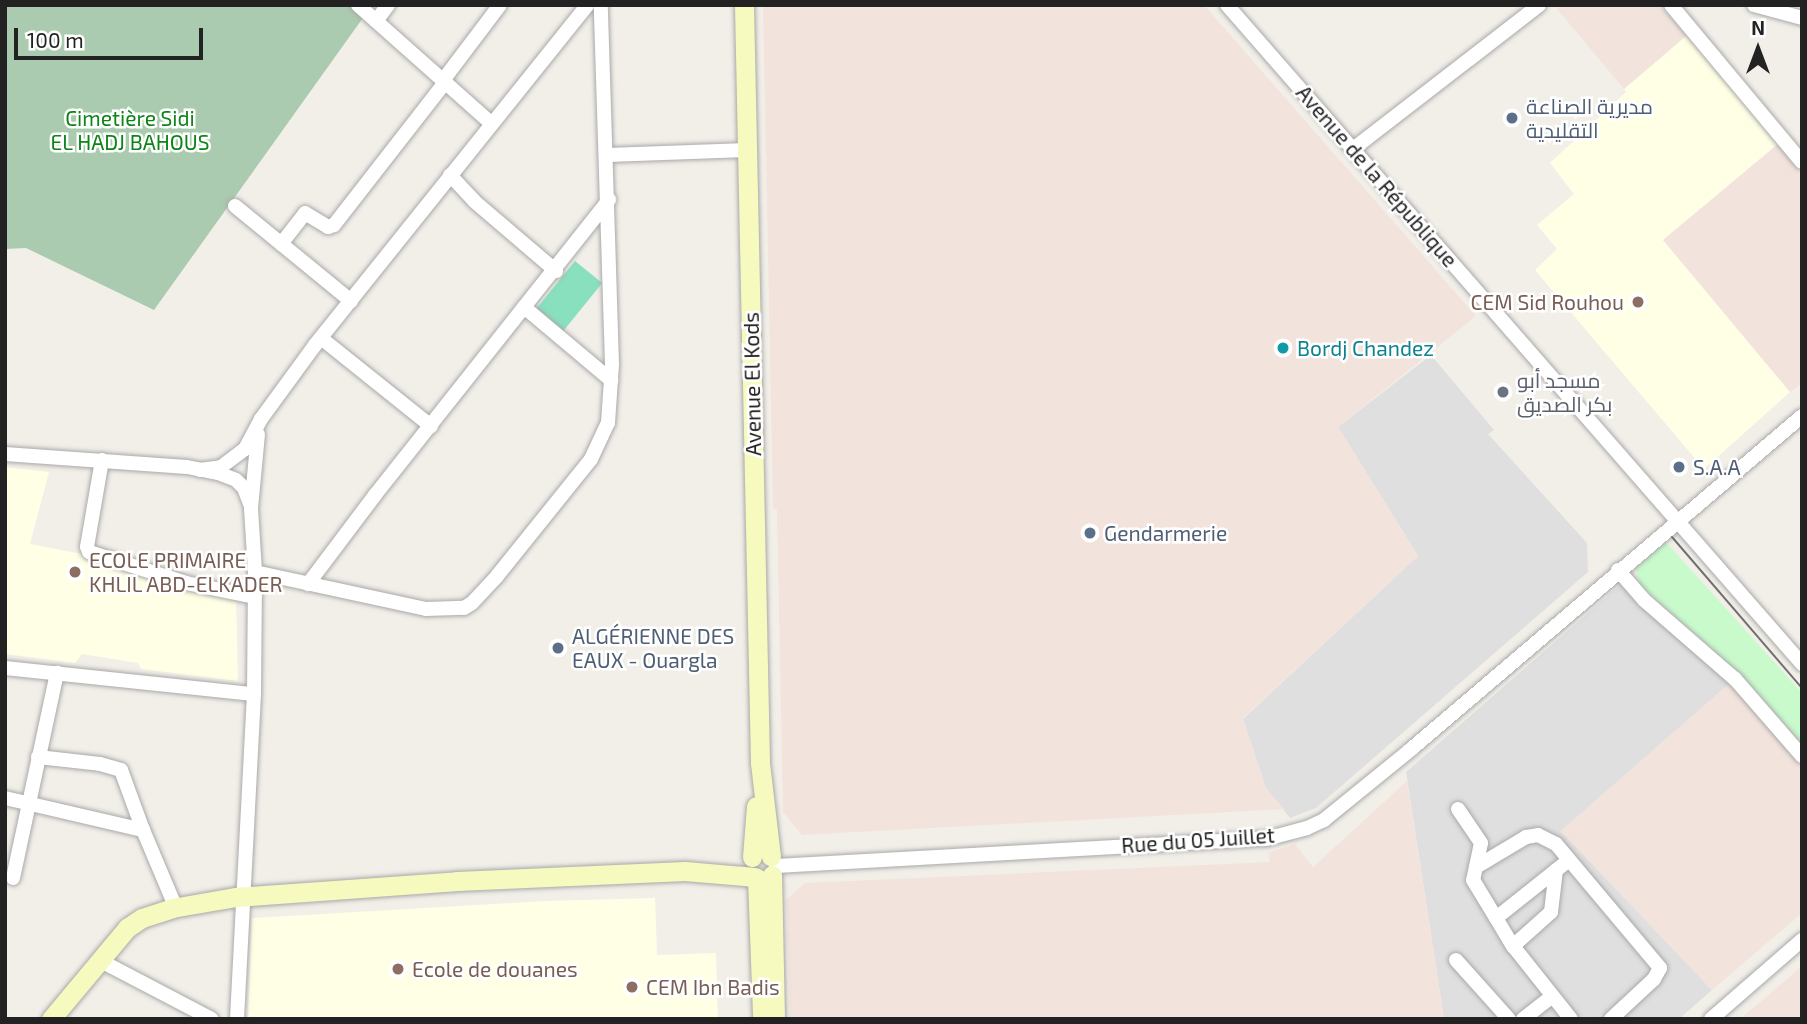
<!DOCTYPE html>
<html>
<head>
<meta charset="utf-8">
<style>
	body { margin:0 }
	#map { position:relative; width:1807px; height:1024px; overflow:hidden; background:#f2efe9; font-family:"Exo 2",Cairo,sans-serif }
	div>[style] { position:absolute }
	.residential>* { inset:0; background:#e0dfdf }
	.education>* { inset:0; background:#ffffe5 }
	.military>* { inset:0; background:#f3e3dd }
	.cemetery>* { inset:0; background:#aacbaf }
	.park>* { inset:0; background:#c8facc }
	.pitch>* { inset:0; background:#88e0be; transform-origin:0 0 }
	.roads { filter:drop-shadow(0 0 2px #a9a9a9) drop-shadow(0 0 2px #a9a9a9) }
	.street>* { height:14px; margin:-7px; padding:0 7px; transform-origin:7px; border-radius:7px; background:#fff }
	.secondary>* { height:19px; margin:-9.5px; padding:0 9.5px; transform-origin:9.5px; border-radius:9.5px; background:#f7fabf }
	.tram>* { height:2px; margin:-1px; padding:0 1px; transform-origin:1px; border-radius:1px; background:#707070 }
	.dots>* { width:19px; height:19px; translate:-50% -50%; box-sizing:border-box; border:4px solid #fff; border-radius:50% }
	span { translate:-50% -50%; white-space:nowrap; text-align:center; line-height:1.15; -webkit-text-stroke:5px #fff; paint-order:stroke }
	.service-label { font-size:21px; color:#4e5e75 }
	.left { translate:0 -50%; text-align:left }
	.park-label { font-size:21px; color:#0c8416 }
	.street-label { font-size:21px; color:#222 }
	.education-label { font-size:21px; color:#785e54 }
	.right { translate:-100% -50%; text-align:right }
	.culture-label { font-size:21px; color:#0d838f }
	.worship-label { font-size:21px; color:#5b616d }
	.frame { position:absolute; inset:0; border:7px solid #222; pointer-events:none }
	.north { position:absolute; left:1723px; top:14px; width:70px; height:70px; -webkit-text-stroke:5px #fff; paint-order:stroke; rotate:0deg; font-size:19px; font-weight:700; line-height:28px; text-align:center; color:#222 }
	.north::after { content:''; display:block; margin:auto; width:24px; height:32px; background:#222; clip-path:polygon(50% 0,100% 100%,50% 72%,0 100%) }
	.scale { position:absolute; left:14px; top:28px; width:189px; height:32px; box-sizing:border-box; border:4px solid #222; border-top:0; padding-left:9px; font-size:21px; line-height:24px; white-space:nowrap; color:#222; -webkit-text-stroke:5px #fff; paint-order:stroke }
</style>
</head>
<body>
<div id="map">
	<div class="residential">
		<i style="clip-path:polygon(1431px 355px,1494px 430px,1488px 434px,1587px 543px,1588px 572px,1316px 808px,1290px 818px,1266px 788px,1243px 719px,1418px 556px,1338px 427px)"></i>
		<i style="clip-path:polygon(1620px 585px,1730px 683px,1561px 831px,1712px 990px,1679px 1019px,1444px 1019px,1406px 772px)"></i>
	</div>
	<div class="education">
		<i style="clip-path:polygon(1686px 36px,1778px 144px,1663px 240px,1790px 392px,1704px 469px,1535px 270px,1557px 249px,1537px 225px,1574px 194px,1550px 163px,1626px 92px,1624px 89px)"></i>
		<i style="clip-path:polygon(5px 467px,49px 472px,30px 544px,109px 559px,236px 594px,238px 681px,141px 669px,138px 663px,82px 654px,75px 663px,5px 654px)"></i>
		<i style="clip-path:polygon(655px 898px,657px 955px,716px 953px,718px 1019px,248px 1019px,252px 918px,545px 901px)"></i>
	</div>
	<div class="military">
		<i style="clip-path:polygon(763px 5px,1204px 5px,1476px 316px,1338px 427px,1418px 556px,1243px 718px,1266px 788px,1284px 809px,802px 835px,783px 812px,777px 510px,773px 508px)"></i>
		<i style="clip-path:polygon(1562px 5px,1659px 5px,1686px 36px,1624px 89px,1557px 9px)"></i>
		<i style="clip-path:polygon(1778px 144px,1802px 173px,1802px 383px,1790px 392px,1663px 240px)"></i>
		<i style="clip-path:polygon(1730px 683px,1802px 764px,1802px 913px,1712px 990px,1561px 831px)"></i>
		<i style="clip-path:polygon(1407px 781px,1444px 1019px,790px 1019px,786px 900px,805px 883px,1270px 862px,1268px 853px,1295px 844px,1313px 867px)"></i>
		<i style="clip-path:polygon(1802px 966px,1802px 1019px,1740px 1019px,1779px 986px)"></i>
	</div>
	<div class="cemetery">
		<i style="clip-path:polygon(5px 5px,355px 5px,365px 15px,154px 310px,26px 248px,5px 249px)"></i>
	</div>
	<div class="park">
		<i style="clip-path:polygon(1665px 541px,1802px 693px,1802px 745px,1738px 673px,1639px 585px,1636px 568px)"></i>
	</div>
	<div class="pitch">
		<i style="left:575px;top:261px;width:35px;height:65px;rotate:39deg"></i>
	</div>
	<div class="roads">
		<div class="street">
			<i style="left:358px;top:5px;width:178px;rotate:41.6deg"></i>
			<i style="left:1227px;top:5px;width:875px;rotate:48.89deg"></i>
			<i style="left:1671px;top:5px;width:204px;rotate:50.2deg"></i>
			<i style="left:1754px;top:5px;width:50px;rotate:15.2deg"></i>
			<i style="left:376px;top:21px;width:20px;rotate:-53deg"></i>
			<i style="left:444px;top:79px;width:93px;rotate:-52.9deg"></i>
			<i style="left:1353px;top:149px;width:235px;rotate:-37.7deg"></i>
			<i style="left:608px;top:155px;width:139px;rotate:-2.1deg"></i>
			<i style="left:450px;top:175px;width:35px;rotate:47deg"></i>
			<i style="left:474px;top:201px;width:108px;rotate:40.5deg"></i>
			<i style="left:235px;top:206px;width:150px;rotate:39.3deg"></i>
			<i style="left:281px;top:244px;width:39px;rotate:-52deg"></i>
			<i style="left:305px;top:213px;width:27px;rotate:31deg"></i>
			<i style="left:328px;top:227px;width:6px;rotate:-18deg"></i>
			<i style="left:334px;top:225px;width:182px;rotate:-52.1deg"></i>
			<i style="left:524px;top:307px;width:114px;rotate:40deg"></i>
			<i style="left:321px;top:338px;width:141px;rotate:38.7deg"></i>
			<i style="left:5px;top:454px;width:182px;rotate:4.1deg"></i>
			<i style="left:187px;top:467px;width:32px;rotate:11deg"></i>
			<i style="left:218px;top:473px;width:19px;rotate:21deg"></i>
			<i style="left:236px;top:480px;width:11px;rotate:45deg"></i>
			<i style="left:244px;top:488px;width:17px;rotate:69deg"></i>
			<i style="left:102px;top:460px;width:88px;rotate:99.8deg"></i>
			<i style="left:87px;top:547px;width:5px;rotate:68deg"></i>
			<i style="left:89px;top:552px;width:102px;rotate:17.7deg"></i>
			<i style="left:186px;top:583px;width:70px;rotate:11.5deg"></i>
			<i style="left:200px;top:470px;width:21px;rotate:-8deg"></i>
			<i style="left:221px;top:467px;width:30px;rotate:-37deg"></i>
			<i style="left:245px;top:449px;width:34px;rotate:-62deg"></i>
			<i style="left:261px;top:419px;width:92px;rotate:-53.9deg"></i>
			<i style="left:315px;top:345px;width:435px;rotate:-51.3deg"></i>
			<i style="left:1618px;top:570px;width:40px;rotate:49deg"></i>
			<i style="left:1644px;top:600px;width:121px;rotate:41deg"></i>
			<i style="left:1735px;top:679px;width:102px;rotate:49deg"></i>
			<i style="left:255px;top:572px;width:175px;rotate:12.2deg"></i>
			<i style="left:426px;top:609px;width:38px;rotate:-2deg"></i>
			<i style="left:464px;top:608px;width:9px;rotate:-32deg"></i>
			<i style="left:472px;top:603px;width:37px;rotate:-47deg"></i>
			<i style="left:497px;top:576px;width:150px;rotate:-51.2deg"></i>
			<i style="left:591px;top:459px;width:40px;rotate:-65deg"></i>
			<i style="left:608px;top:423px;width:59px;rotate:-86.1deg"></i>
			<i style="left:612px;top:364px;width:359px;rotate:-91.8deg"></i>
			<i style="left:308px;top:584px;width:111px;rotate:-53deg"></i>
			<i style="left:375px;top:495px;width:377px;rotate:-51.6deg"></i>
			<i style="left:5px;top:668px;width:250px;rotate:6deg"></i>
			<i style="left:254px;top:694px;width:325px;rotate:93deg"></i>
			<i style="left:254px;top:694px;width:122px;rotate:-89.5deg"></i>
			<i style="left:255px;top:572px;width:64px;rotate:-93.6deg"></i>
			<i style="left:251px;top:508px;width:74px;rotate:-84.6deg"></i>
			<i style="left:38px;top:757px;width:62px;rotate:6.4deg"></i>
			<i style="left:100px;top:764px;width:22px;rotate:16deg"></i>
			<i style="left:121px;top:770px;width:64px;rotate:69.9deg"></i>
			<i style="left:5px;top:798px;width:142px;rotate:13.1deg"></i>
			<i style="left:143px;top:830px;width:85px;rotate:67.1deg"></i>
			<i style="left:1458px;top:809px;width:41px;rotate:55.9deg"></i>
			<i style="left:1481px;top:843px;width:38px;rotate:102deg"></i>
			<i style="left:1473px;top:880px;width:44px;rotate:58.8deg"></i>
			<i style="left:1569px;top:860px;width:93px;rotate:141.5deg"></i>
			<i style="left:1496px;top:918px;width:33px;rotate:59deg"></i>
			<i style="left:1513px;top:946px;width:93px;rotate:51.5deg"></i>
			<i style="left:776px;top:866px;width:491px;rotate:-3.2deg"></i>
			<i style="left:1266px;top:839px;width:42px;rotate:-15deg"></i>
			<i style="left:1307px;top:828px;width:19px;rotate:-25deg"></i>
			<i style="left:1324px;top:820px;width:111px;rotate:-39.1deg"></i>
			<i style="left:1410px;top:750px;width:515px;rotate:-40.43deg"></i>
			<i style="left:1476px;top:867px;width:58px;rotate:-31deg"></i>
			<i style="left:1526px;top:837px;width:12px;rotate:-9deg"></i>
			<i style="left:1538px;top:835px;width:20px;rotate:27deg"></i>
			<i style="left:1556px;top:844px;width:162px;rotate:50deg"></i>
			<i style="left:1660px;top:968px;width:13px;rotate:119deg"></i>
			<i style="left:1654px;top:979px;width:59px;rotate:137.1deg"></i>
			<i style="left:13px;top:878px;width:210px;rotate:-77.9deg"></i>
			<i style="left:1513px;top:946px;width:51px;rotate:-41.8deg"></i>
			<i style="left:1551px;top:912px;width:42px;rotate:-83.2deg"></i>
			<i style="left:99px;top:960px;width:127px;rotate:27.6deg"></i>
			<i style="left:1456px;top:960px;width:79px;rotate:48.1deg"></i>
			<i style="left:1523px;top:1019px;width:37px;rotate:-38deg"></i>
			<i style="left:1711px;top:1019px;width:121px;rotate:-41deg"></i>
		</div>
		<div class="secondary">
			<i style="left:744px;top:5px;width:758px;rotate:88.79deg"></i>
			<i style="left:760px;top:763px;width:94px;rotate:83.3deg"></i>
			<i style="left:752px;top:857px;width:51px;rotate:-85.5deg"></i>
			<i style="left:772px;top:875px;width:144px;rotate:88.8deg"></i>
			<i style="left:757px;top:878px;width:139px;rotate:87.9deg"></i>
			<i style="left:51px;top:1019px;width:119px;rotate:-50.1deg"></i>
			<i style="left:127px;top:928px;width:18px;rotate:-34deg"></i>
			<i style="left:142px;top:918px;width:32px;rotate:-18deg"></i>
			<i style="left:172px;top:908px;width:65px;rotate:-9.8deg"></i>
			<i style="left:236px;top:897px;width:222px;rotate:-4.1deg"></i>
			<i style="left:457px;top:881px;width:228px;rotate:-2.5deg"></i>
			<i style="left:685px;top:871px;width:70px;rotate:4.9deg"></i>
		</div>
	</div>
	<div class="tram">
		<i style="left:1672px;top:537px;width:199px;rotate:49.3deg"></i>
	</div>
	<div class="dots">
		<i style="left:1512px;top:118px;background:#5c6f8a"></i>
		<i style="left:1638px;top:302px;background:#8d6e63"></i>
		<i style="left:1283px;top:348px;background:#0f9aa8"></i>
		<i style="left:1503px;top:392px;background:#6b7280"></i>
		<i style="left:1679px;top:467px;background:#5c6f8a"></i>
		<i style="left:1090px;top:533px;background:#5c6f8a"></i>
		<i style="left:75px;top:572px;background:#8d6e63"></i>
		<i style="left:558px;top:648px;background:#5c6f8a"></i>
		<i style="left:398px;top:969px;background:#8d6e63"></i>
		<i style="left:632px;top:987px;background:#8d6e63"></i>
	</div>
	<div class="service-label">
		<span class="left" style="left:1526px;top:118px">مديرية الصناعة<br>التقليدية</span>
		<span class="left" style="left:1693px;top:467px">S.A.A</span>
		<span class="left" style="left:1104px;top:533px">Gendarmerie</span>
		<span class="left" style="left:572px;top:648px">ALGÉRIENNE DES<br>EAUX - Ouargla</span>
	</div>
	<div class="park-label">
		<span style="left:130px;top:130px">Cimetière Sidi<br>EL HADJ BAHOUS</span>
	</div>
	<div class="street-label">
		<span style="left:1377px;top:176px;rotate:49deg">Avenue de la République</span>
		<span style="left:752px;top:384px;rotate:-91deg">Avenue El Kods</span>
		<span style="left:1198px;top:840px;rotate:-4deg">Rue du 05 Juillet</span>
	</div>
	<div class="education-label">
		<span class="right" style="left:1624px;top:302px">CEM Sid Rouhou</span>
		<span class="left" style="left:89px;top:572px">ECOLE PRIMAIRE<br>KHLIL ABD-ELKADER</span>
		<span class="left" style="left:412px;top:969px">Ecole de douanes</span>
		<span class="left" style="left:646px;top:987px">CEM Ibn Badis</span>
	</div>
	<div class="culture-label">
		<span class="left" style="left:1297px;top:348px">Bordj Chandez</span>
	</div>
	<div class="worship-label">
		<span class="left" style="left:1517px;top:392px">مسجد أبو<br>بكر الصديق</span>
	</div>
	<div class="frame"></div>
	<div class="north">N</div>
	<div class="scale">100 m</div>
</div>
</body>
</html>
